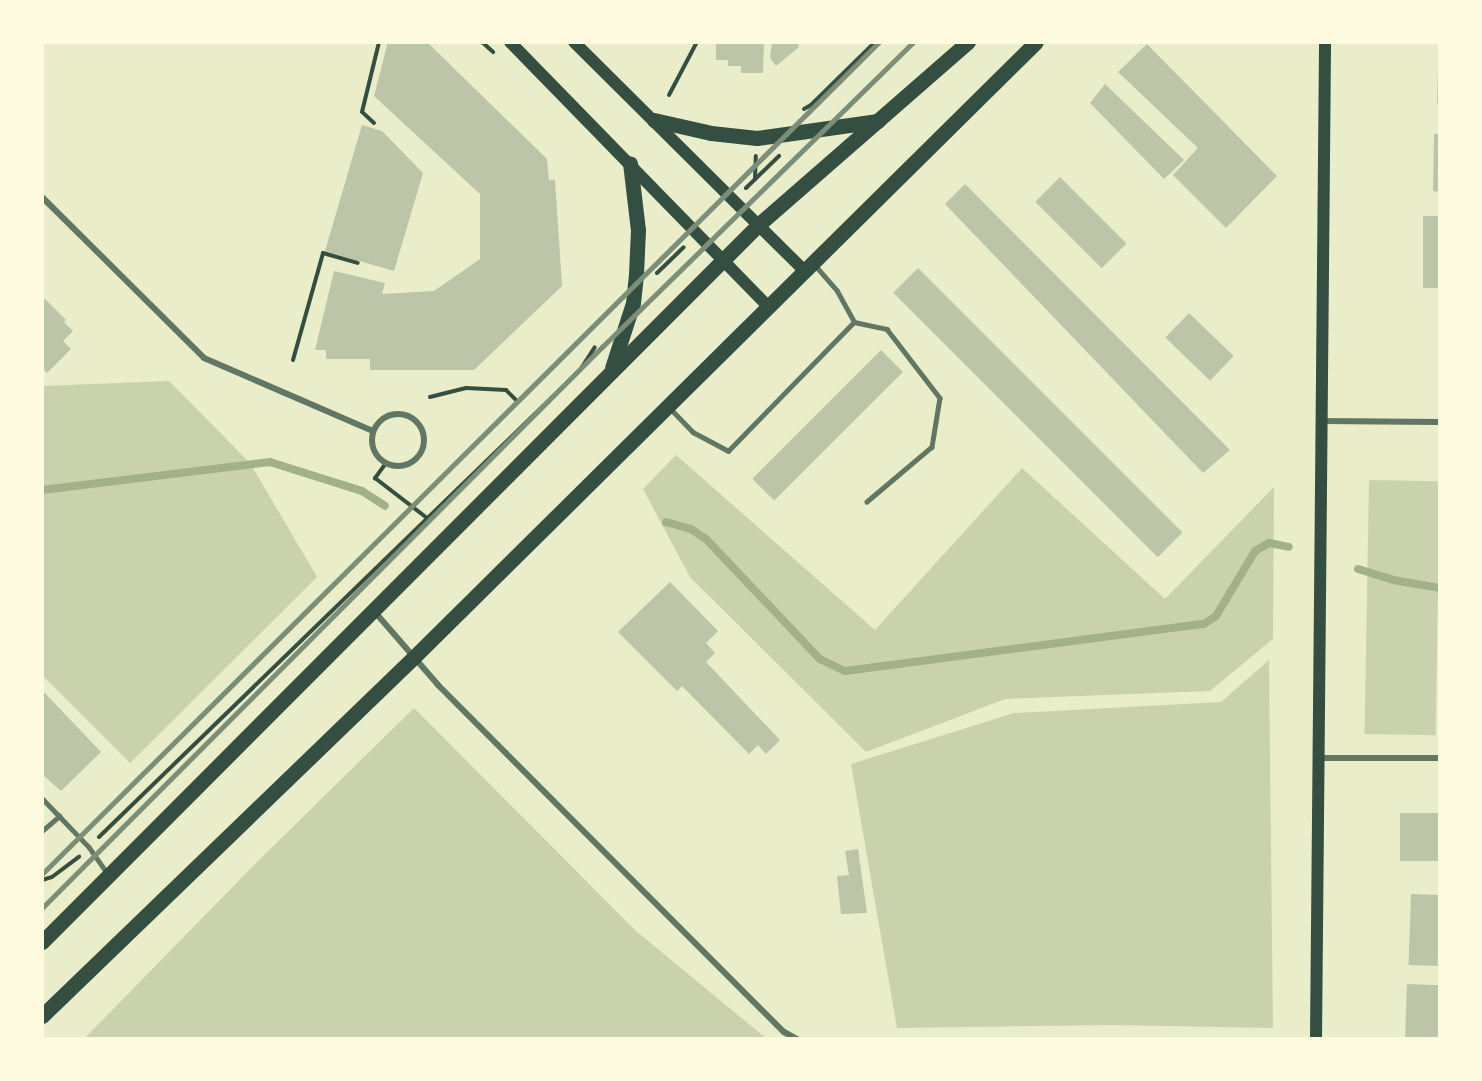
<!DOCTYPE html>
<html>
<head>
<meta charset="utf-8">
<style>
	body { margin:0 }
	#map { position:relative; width:1482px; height:1081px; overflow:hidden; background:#e9edc9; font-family:Signika,sans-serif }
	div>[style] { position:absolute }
	.green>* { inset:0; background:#cad2ad; transform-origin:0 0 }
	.stream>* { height:8px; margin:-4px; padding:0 4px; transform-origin:4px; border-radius:4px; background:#a3b18a }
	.building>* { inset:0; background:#bcc5a7; transform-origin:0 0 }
	.path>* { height:4px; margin:-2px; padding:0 2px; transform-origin:2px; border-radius:2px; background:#344e41 }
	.service>* { height:4.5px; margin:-2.25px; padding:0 2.25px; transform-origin:2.25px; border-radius:2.25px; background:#617663 }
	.minor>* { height:6px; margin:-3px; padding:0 3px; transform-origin:3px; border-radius:3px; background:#617663 }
	.minor>.ring { margin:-3px; padding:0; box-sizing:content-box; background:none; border:6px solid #617663; border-radius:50% }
	.secondary>* { height:12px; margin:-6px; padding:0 6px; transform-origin:6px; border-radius:6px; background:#344e41 }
	.primary>* { height:15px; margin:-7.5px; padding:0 7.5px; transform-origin:7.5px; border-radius:7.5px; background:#344e41 }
	.rail>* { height:4.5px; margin:-2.25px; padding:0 2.25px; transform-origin:2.25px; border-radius:2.25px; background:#7c8e77 }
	span { translate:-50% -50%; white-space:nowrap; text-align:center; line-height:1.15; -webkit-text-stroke:4.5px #fefae0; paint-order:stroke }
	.frame { position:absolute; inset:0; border:44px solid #fefae0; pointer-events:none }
</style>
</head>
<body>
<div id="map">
	<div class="green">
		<i style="clip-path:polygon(169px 381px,250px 463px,317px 577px,130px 763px,42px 675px,42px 386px)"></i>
		<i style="clip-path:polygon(676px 455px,875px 630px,1022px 468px,1165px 599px,1274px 487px,1273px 639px,1210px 691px,1005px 699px,866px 752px,690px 577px,643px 489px)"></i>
		<i style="left:1369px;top:480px;width:71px;height:254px;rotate:1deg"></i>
		<i style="clip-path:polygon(1269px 660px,1273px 1028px,1113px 1025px,897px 1028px,851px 764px,1014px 713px,1221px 702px)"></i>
		<i style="clip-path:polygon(414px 708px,636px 931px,767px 1039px,84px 1039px,258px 861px)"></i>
	</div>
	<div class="stream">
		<i style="left:42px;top:490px;width:230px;rotate:-7deg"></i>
		<i style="left:270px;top:462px;width:96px;rotate:17.5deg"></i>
		<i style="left:362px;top:491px;width:27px;rotate:33deg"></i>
		<i style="left:666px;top:522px;width:26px;rotate:16deg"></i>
		<i style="left:691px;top:529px;width:18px;rotate:34deg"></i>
		<i style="left:706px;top:539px;width:166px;rotate:46.5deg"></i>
		<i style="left:820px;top:659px;width:28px;rotate:26deg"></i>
		<i style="left:845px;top:671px;width:362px;rotate:-7.5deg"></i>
		<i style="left:1204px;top:624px;width:14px;rotate:-34deg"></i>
		<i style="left:1216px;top:616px;width:76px;rotate:-59deg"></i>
		<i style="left:1255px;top:551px;width:16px;rotate:-30deg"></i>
		<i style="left:1269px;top:543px;width:20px;rotate:11deg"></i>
		<i style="left:1358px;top:569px;width:37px;rotate:17deg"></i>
		<i style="left:1393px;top:580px;width:48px;rotate:9.7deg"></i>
	</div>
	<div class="building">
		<i style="clip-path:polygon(388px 42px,427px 42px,547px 159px,549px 180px,555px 180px,562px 286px,474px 370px,370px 370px,370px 359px,326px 359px,326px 350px,315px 350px,334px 271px,385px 283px,382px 294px,434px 291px,480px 259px,480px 194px,374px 96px)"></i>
		<i style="clip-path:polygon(716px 42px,764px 42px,763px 73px,741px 73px,741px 66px,728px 66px,728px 60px,716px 60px)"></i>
		<i style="clip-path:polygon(772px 42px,801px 42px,798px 45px,799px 47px,776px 66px,770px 58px)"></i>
		<i style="clip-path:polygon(1147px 44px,1277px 176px,1226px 228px,1173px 175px,1198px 148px,1118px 72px)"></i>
		<i style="clip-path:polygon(1438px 64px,1440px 64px,1440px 103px,1437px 103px)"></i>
		<i style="clip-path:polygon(1105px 84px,1184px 160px,1164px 179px,1090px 103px)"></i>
		<i style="clip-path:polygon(362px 125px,382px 131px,423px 173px,394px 271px,325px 251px)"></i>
		<i style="clip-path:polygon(1434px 134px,1440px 134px,1440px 192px,1433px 191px)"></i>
		<i style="left:1060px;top:177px;width:94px;height:35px;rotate:45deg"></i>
		<i style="clip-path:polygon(965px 184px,1230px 450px,1203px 473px,945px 204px)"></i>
		<i style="left:1423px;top:216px;width:17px;height:72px"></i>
		<i style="left:918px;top:268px;width:374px;height:35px;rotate:45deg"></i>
		<i style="clip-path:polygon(42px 299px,45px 299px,66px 320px,64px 322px,73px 331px,63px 341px,71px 349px,47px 373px,42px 368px)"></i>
		<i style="left:1189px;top:313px;width:62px;height:34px;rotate:44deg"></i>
		<i style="left:881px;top:350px;width:31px;height:182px;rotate:45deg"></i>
		<i style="clip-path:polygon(670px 582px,718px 631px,706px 643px,715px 653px,706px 662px,780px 740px,766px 754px,758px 745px,749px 754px,682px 686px,677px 691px,618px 632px)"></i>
		<i style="clip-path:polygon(42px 690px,101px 752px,61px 791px,42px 774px)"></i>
		<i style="left:1400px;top:813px;width:40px;height:48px"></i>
		<i style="clip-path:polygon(858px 849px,867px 913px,841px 914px,837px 876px,849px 875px,845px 851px)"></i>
		<i style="left:1411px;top:894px;width:29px;height:71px;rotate:2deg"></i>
		<i style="left:1407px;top:984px;width:33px;height:55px;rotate:2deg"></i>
	</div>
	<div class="path">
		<i style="left:482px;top:42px;width:15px;rotate:42deg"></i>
		<i style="left:669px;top:95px;width:60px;rotate:-62.2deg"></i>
		<i style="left:804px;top:109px;width:8px;rotate:-30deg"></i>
		<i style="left:811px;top:105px;width:90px;rotate:-44.5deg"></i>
		<i style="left:374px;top:123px;width:16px;rotate:-137deg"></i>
		<i style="left:362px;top:112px;width:72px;rotate:-76.3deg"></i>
		<i style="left:755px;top:179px;width:23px;rotate:-88deg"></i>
		<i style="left:746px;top:188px;width:46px;rotate:-44.1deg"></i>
		<i style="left:657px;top:273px;width:37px;rotate:-44deg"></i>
		<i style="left:293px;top:360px;width:111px;rotate:-74.3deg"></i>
		<i style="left:323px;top:253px;width:36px;rotate:16deg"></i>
		<i style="left:430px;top:397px;width:37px;rotate:-14deg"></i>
		<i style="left:466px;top:388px;width:40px;rotate:2.9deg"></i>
		<i style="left:506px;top:390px;width:14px;rotate:45deg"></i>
		<i style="left:386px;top:463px;width:19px;rotate:126deg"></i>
		<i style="left:375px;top:478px;width:66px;rotate:37.6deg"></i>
		<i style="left:99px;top:837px;width:670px;rotate:-44.15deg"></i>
		<i style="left:580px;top:370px;width:27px;rotate:-57deg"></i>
		<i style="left:42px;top:880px;width:10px;rotate:-17deg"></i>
		<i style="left:52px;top:877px;width:34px;rotate:-37deg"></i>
	</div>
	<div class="service">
		<i style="left:854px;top:322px;width:34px;rotate:12deg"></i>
		<i style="left:887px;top:329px;width:87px;rotate:52.5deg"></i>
		<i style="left:940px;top:398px;width:50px;rotate:99.3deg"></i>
		<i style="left:932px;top:447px;width:85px;rotate:139.8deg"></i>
		<i style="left:669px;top:407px;width:35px;rotate:46deg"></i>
		<i style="left:693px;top:432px;width:40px;rotate:28deg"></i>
		<i style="left:728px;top:451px;width:180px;rotate:-45.7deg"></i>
		<i style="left:854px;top:322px;width:35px;rotate:-119deg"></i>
		<i style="left:837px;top:291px;width:35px;rotate:-131deg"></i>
		<i style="left:42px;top:798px;width:68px;rotate:46.2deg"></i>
		<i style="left:89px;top:847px;width:32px;rotate:55deg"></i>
		<i style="left:42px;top:831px;width:23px;rotate:-41deg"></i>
	</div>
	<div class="minor">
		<i style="left:42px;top:197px;width:228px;rotate:44.8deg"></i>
		<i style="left:204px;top:358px;width:184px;rotate:23.4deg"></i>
		<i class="ring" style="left:372px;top:414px;width:46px;height:46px"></i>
		<i style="left:1322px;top:421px;width:118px;rotate:0.5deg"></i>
		<i style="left:374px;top:611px;width:98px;rotate:49.1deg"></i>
		<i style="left:438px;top:685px;width:490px;rotate:45.1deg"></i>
		<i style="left:784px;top:1032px;width:15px;rotate:28deg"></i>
		<i style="left:1320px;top:758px;width:120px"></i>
	</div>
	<div class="secondary">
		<i style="left:510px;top:42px;width:371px;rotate:45.7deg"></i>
		<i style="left:574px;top:42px;width:325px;rotate:44.8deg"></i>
		<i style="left:1316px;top:1039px;width:997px;rotate:-89.48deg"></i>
	</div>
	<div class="primary">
		<i style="left:654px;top:120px;width:58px;rotate:12.8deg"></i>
		<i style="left:711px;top:133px;width:46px;rotate:6.2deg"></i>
		<i style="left:757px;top:138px;width:122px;rotate:-8deg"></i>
		<i style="left:612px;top:368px;width:68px;rotate:-72.1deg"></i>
		<i style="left:633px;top:303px;width:29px;rotate:-84deg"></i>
		<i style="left:636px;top:274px;width:44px;rotate:-87.4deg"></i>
		<i style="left:638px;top:230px;width:67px;rotate:-96.8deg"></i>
		<i style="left:42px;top:942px;width:1013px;rotate:-45.04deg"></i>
		<i style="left:758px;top:225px;width:279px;rotate:-41.1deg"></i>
		<i style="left:42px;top:1016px;width:516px;rotate:-43.98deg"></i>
		<i style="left:413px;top:658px;width:876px;rotate:-44.68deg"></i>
	</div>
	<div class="rail">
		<i style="left:42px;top:874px;width:1180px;rotate:-44.83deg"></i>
		<i style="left:42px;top:908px;width:793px;rotate:-45.05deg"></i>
		<i style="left:602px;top:347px;width:436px;rotate:-44.4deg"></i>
	</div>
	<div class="frame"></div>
</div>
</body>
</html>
